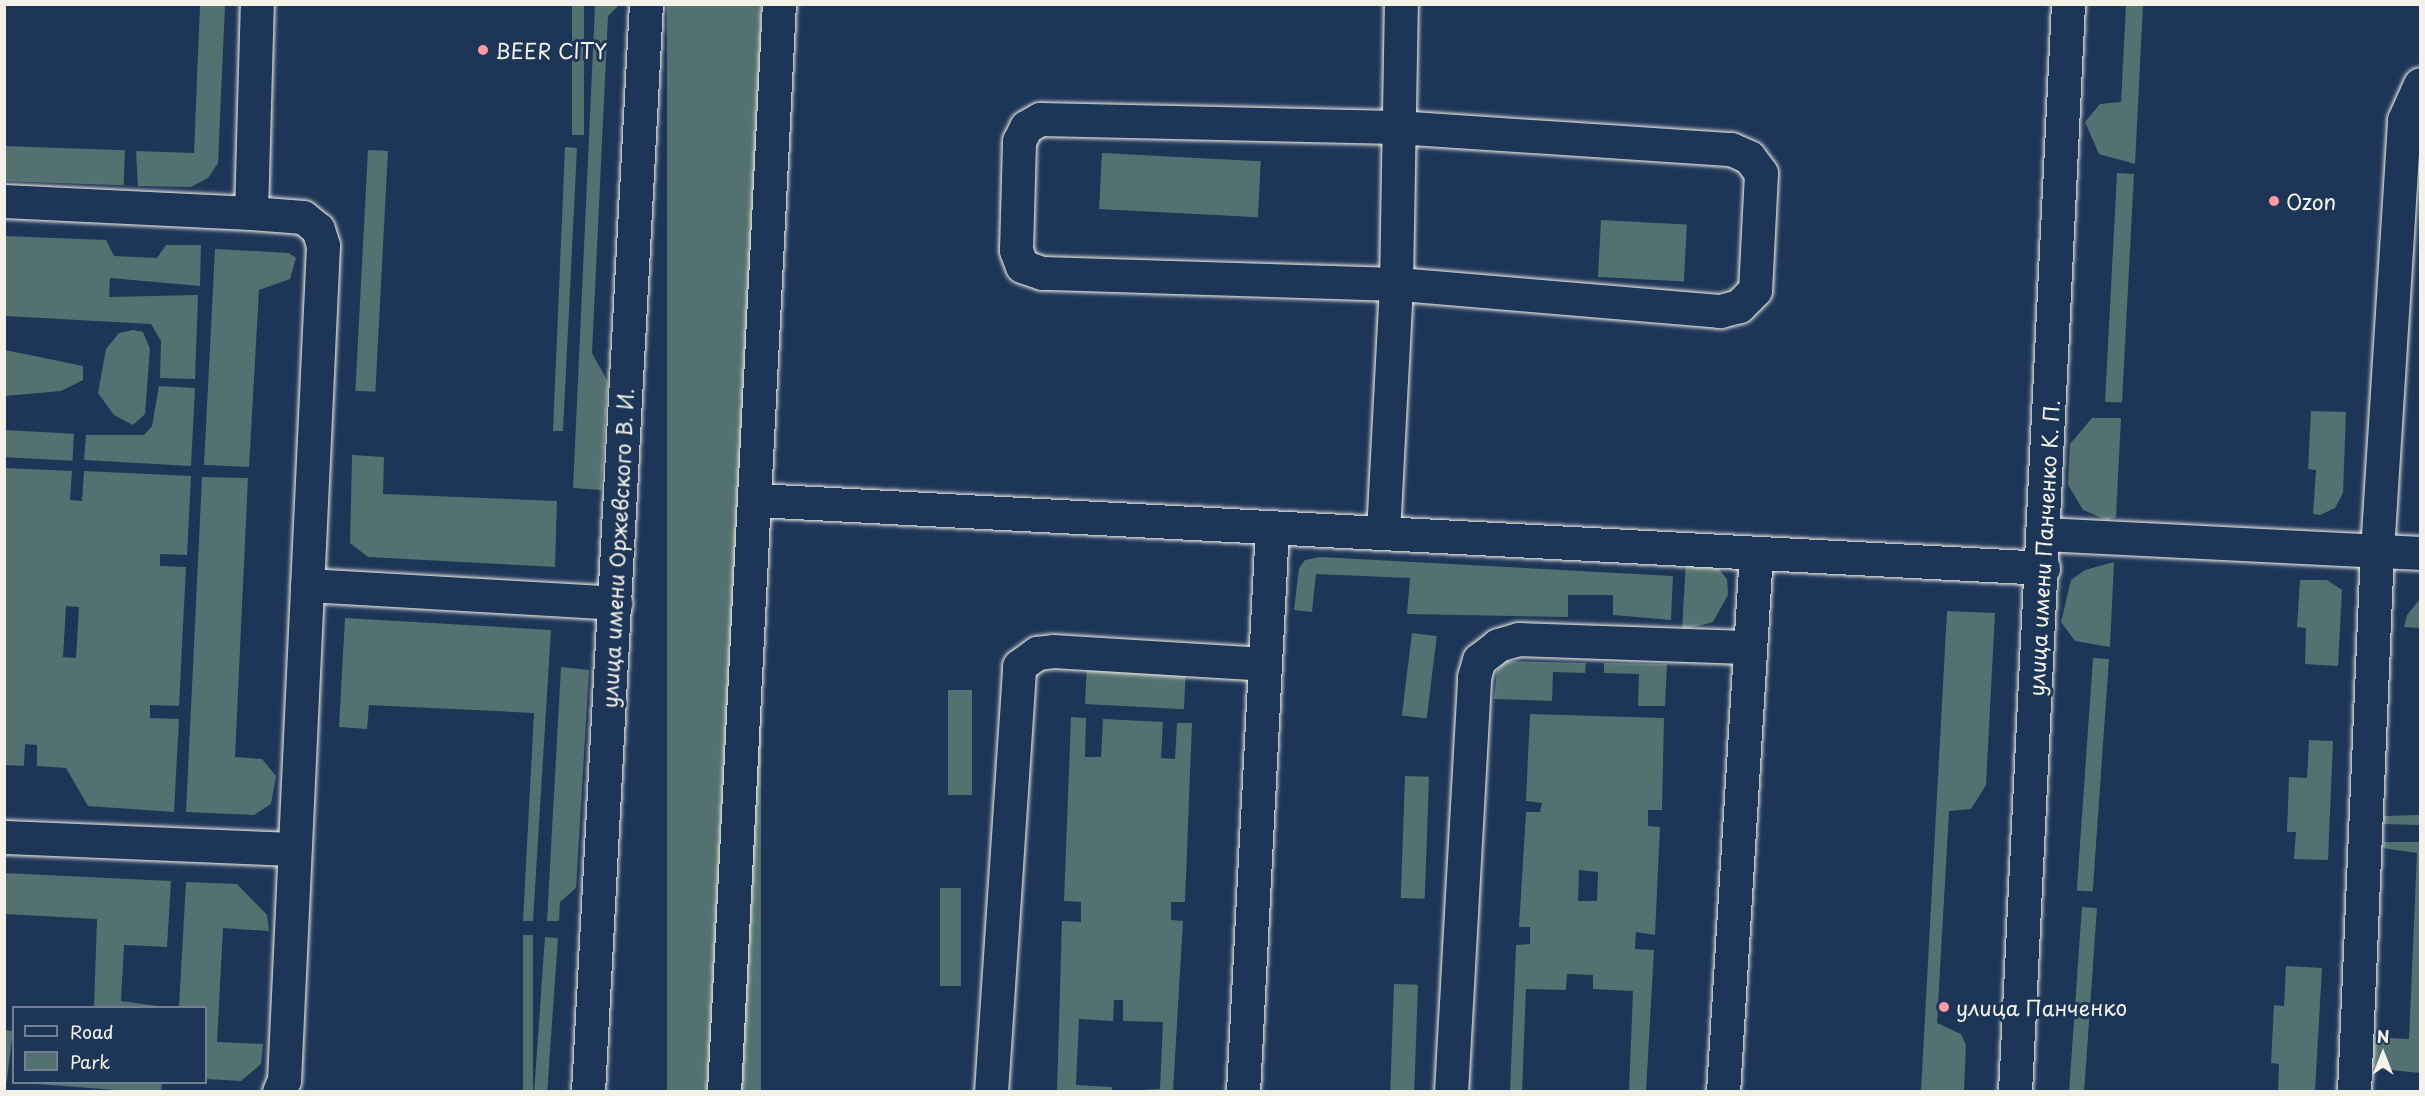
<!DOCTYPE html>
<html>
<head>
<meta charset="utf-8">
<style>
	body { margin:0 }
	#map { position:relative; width:2425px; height:1096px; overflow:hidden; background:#1d3557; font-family:"Playpen Sans",sans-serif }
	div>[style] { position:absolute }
	.green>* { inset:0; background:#537170; transform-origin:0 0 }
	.roads { filter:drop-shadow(0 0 2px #f4f1e8) drop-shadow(0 0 2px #f4f1e8) }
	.minor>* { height:33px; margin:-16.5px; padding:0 16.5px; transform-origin:16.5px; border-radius:16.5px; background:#1d3557 }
	.dots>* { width:16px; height:16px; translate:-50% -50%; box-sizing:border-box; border:3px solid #1d3557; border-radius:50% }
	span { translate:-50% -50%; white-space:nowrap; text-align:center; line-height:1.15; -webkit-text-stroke:6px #1d3557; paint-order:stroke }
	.poi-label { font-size:21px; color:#f4f1e8 }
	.left { translate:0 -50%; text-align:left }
	.street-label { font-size:21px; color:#f4f1e8 }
	.frame { position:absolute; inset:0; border:6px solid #f4f1e8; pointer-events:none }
	.legend { position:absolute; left:12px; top:1006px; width:195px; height:78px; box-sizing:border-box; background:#1d3557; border:2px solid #738091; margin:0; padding:8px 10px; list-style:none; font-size:18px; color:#f4f1e8 }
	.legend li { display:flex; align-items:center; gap:12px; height:30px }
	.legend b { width:30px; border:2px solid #738091 }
	.north { position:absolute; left:2353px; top:1024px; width:60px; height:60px; -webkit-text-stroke:4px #1d3557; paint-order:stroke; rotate:0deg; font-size:16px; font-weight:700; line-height:24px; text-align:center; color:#f4f1e8 }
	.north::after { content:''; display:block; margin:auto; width:21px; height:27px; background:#f4f1e8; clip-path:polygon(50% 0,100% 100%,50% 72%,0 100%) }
</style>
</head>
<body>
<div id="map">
	<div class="green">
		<i style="clip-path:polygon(200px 5px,225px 5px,218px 163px,208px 178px,191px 187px,138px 186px,136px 151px,194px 153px)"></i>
		<i style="left:572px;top:5px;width:12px;height:130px"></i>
		<i style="clip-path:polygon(595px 5px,619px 5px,608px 16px,592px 353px,608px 382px,601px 490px,573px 488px)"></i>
		<i style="left:667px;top:5px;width:94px;height:1087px"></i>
		<i style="clip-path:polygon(2126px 5px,2143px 5px,2135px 164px,2099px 154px,2085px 122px,2100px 104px,2121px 102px)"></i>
		<i style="left:5px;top:146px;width:120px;height:35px;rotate:2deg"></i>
		<i style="clip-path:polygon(565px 147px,577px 148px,563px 431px,553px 431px)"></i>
		<i style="left:368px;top:150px;width:20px;height:241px;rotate:3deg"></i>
		<i style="left:1102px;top:153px;width:159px;height:56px;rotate:3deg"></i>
		<i style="left:2117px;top:173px;width:17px;height:229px;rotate:3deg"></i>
		<i style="left:1601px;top:220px;width:86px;height:57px;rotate:3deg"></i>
		<i style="clip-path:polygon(5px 236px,106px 240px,114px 256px,157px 258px,166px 245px,201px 245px,200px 286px,110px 278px,109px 297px,198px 295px,195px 379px,160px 378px,161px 341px,151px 324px,5px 316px)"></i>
		<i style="clip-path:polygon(215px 249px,289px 253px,296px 258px,290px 279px,259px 290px,249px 467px,204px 465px)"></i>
		<i style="clip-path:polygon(133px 330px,143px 332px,150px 349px,145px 414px,133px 425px,114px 415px,98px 393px,106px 349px,119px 333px)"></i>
		<i style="clip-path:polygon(5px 350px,83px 366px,83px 380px,61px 391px,5px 396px)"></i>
		<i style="clip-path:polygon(159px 386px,195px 388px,191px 466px,84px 460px,86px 435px,144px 435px,152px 426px)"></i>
		<i style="clip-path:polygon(2311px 411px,2346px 412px,2343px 493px,2335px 508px,2320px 515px,2313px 514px,2316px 470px,2308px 469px)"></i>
		<i style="clip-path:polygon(2092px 418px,2121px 418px,2116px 517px,2107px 520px,2083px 510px,2068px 485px,2070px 444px)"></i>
		<i style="left:4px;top:430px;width:70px;height:27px;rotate:3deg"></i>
		<i style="clip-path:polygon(352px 455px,384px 457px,383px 494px,557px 501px,555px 567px,368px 557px,350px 543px)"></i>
		<i style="clip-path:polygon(evenodd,4px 468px,72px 471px,70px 500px,82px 501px,84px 471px,191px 476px,187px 555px,160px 554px,160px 566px,186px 567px,179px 706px,150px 705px,150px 718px,179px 719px,174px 812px,88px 806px,66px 768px,37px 766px,37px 745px,25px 744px,24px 766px,5px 765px,4px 468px,66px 606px,79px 607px,76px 658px,63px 657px,66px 606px)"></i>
		<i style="clip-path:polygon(202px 477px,248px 478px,235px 757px,262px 759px,276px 776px,271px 804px,254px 815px,186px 812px)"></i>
		<i style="clip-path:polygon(1320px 557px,1673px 576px,1671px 620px,1613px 615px,1613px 595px,1568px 595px,1568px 617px,1407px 614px,1410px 578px,1316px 574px,1312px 612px,1294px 610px,1299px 568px,1305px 560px)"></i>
		<i style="clip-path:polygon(1686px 560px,1717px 567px,1727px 579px,1728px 595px,1713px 622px,1682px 630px)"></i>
		<i style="clip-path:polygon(2114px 562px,2110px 647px,2075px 641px,2061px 622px,2071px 580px,2085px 570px)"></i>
		<i style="clip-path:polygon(2300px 580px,2327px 580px,2342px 590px,2338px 666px,2305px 664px,2306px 628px,2297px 627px)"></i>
		<i style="clip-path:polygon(2420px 599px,2420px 628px,2404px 627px,2407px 615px)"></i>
		<i style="clip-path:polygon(1947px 611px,1995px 613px,1986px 785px,1971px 809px,1949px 811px,1937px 1023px,1961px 1034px,1966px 1045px,1964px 1091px,1921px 1091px)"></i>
		<i style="clip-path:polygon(345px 618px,551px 630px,533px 921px,523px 921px,534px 713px,369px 705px,367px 729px,339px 727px)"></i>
		<i style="left:1412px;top:633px;width:25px;height:83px;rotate:7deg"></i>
		<i style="left:2093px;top:658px;width:16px;height:233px;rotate:4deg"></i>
		<i style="clip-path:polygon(1506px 661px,1586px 663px,1585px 673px,1553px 672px,1552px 701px,1494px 699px,1497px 670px)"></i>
		<i style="clip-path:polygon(1604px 663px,1667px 664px,1665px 706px,1638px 706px,1639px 674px,1604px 673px)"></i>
		<i style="left:1087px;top:665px;width:99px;height:39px;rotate:3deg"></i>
		<i style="clip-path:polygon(561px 667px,589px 670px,576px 888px,560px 902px,559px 921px,547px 921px)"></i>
		<i style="left:948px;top:690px;width:24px;height:105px"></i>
		<i style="clip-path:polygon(evenodd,1530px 714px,1664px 718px,1662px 810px,1648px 810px,1648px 826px,1660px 827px,1655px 935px,1636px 932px,1635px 949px,1654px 950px,1646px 1091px,1629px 1091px,1633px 991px,1593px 989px,1593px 975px,1567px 974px,1566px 990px,1526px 989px,1522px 1091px,1510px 1091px,1516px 945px,1530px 944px,1530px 927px,1519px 927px,1526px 812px,1540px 812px,1542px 803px,1526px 801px,1530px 714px,1579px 870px,1598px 872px,1597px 901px,1578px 901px,1579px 870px)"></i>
		<i style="clip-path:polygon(1071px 717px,1086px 718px,1085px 757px,1101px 757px,1103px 719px,1163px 722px,1161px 758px,1175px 759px,1177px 723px,1192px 723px,1185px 902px,1171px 902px,1171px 920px,1183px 921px,1173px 1091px,1125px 1091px,1160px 1089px,1163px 1022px,1123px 1021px,1123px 1000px,1114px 1000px,1113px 1021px,1079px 1019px,1076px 1085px,1112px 1087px,1112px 1091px,1057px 1091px,1062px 921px,1081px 922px,1081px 902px,1064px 901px)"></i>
		<i style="clip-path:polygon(2309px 740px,2333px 741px,2328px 860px,2294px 859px,2296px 832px,2287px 832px,2289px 777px,2307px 778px)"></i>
		<i style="left:1405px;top:776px;width:24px;height:122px;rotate:2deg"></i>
		<i style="clip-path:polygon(2420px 797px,2420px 825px,2384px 824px,2384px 816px,2419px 815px)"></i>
		<i style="clip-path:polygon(2384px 842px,2420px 842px,2420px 1073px,2372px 1068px,2374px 1037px,2409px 1039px,2417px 853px,2383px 848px)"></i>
		<i style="clip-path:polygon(4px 873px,171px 881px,167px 947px,124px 945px,121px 1001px,165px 1007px,94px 1007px,97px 919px,5px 914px)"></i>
		<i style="clip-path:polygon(186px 882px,237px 884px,267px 915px,269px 931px,223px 928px,217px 1042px,263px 1044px,261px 1064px,241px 1081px,206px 1079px,206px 1008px,179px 1007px)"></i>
		<i style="left:940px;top:888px;width:21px;height:98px"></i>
		<i style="left:2082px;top:907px;width:15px;height:184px;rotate:4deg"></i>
		<i style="left:523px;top:935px;width:10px;height:156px"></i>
		<i style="left:545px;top:937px;width:13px;height:154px;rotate:4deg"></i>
		<i style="clip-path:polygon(2286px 966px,2322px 968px,2315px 1091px,2278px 1091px,2279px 1064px,2271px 1063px,2274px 1005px,2284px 1006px)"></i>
		<i style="left:1394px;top:984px;width:24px;height:107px;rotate:2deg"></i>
		<i style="left:5px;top:1030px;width:8px;height:51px;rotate:7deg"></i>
		<i style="clip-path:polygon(22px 1083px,162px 1082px,162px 1083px,161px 1091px,144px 1092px)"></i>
	</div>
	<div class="roads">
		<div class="minor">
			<i style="left:1040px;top:119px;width:356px;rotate:1.3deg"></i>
			<i style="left:1396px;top:127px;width:336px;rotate:3.8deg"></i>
			<i style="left:1731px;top:149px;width:20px;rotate:24deg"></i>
			<i style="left:1749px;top:157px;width:20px;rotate:53deg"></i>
			<i style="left:1761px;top:173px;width:117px;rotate:92.9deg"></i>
			<i style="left:1755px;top:290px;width:23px;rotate:135deg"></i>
			<i style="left:1739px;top:306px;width:20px;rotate:165deg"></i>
			<i style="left:1720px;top:311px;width:325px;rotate:-175.2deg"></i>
			<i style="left:1396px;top:284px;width:354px;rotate:-178.2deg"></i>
			<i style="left:1042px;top:273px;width:21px;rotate:-161deg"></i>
			<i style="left:1022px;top:266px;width:17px;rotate:-111deg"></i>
			<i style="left:1016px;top:250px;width:109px;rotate:-88.4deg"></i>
			<i style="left:1019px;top:141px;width:16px;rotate:-63deg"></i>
			<i style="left:1026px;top:127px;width:16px;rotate:-30deg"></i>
			<i style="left:4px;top:201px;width:247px;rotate:2.8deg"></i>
			<i style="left:251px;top:213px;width:52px;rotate:4.4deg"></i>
			<i style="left:303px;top:217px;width:19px;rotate:39deg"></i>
			<i style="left:318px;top:229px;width:17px;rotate:73deg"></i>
			<i style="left:323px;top:245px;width:836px;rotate:92.67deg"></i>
			<i style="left:284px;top:1080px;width:13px;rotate:113deg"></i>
			<i style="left:251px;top:213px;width:209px;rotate:-88.4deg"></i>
			<i style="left:756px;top:500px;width:1289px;rotate:3.02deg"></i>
			<i style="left:1383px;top:533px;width:249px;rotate:-87deg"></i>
			<i style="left:1396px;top:284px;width:280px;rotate:-89deg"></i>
			<i style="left:2045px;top:534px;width:375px;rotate:2.9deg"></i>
			<i style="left:307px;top:585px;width:309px;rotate:3.3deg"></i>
			<i style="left:4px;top:837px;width:289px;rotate:2.4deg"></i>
			<i style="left:588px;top:1092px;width:1090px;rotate:-86.95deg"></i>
			<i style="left:724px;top:1092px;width:1089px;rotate:-87.11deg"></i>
			<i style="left:991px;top:1092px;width:427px;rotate:-86.2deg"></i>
			<i style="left:1019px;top:666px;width:22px;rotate:-36deg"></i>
			<i style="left:1037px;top:653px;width:16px;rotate:-7deg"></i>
			<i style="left:1053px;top:651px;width:211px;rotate:3.5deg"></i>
			<i style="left:1243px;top:1092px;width:566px;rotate:-87.06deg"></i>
			<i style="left:1451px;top:1092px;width:416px;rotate:-86.8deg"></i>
			<i style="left:1474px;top:677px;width:18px;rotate:-74deg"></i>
			<i style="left:1479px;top:660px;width:24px;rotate:-38deg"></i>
			<i style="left:1498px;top:645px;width:22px;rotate:-16deg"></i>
			<i style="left:1519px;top:639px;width:231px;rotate:2deg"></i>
			<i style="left:1723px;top:1092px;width:540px;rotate:-86.5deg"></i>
			<i style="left:2015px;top:1092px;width:1089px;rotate:-87.21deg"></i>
			<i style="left:2354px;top:1092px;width:541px;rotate:-87.57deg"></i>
			<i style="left:2377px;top:551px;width:432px;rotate:-86.4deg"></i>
			<i style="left:2404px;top:120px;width:39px;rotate:-66deg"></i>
		</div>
	</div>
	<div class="dots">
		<i style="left:483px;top:50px;background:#ff9aa2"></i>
		<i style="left:2274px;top:201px;background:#ff9aa2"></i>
		<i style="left:1944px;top:1007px;background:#ff9aa2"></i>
	</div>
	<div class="poi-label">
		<span class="left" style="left:495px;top:50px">BEER CITY</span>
		<span class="left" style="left:2286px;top:201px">Ozon</span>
		<span class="left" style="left:1956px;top:1007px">улица Панченко</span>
	</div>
	<div class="street-label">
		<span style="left:617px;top:548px;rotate:-87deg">улица имени Оржевского В. И.</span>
		<span style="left:2043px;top:548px;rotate:-87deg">улица имени Панченко К. П.</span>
	</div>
	<div class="frame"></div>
	<ul class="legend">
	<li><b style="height:8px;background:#1d3557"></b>Road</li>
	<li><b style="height:16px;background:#537170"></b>Park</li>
	</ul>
	<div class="north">N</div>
</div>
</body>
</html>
